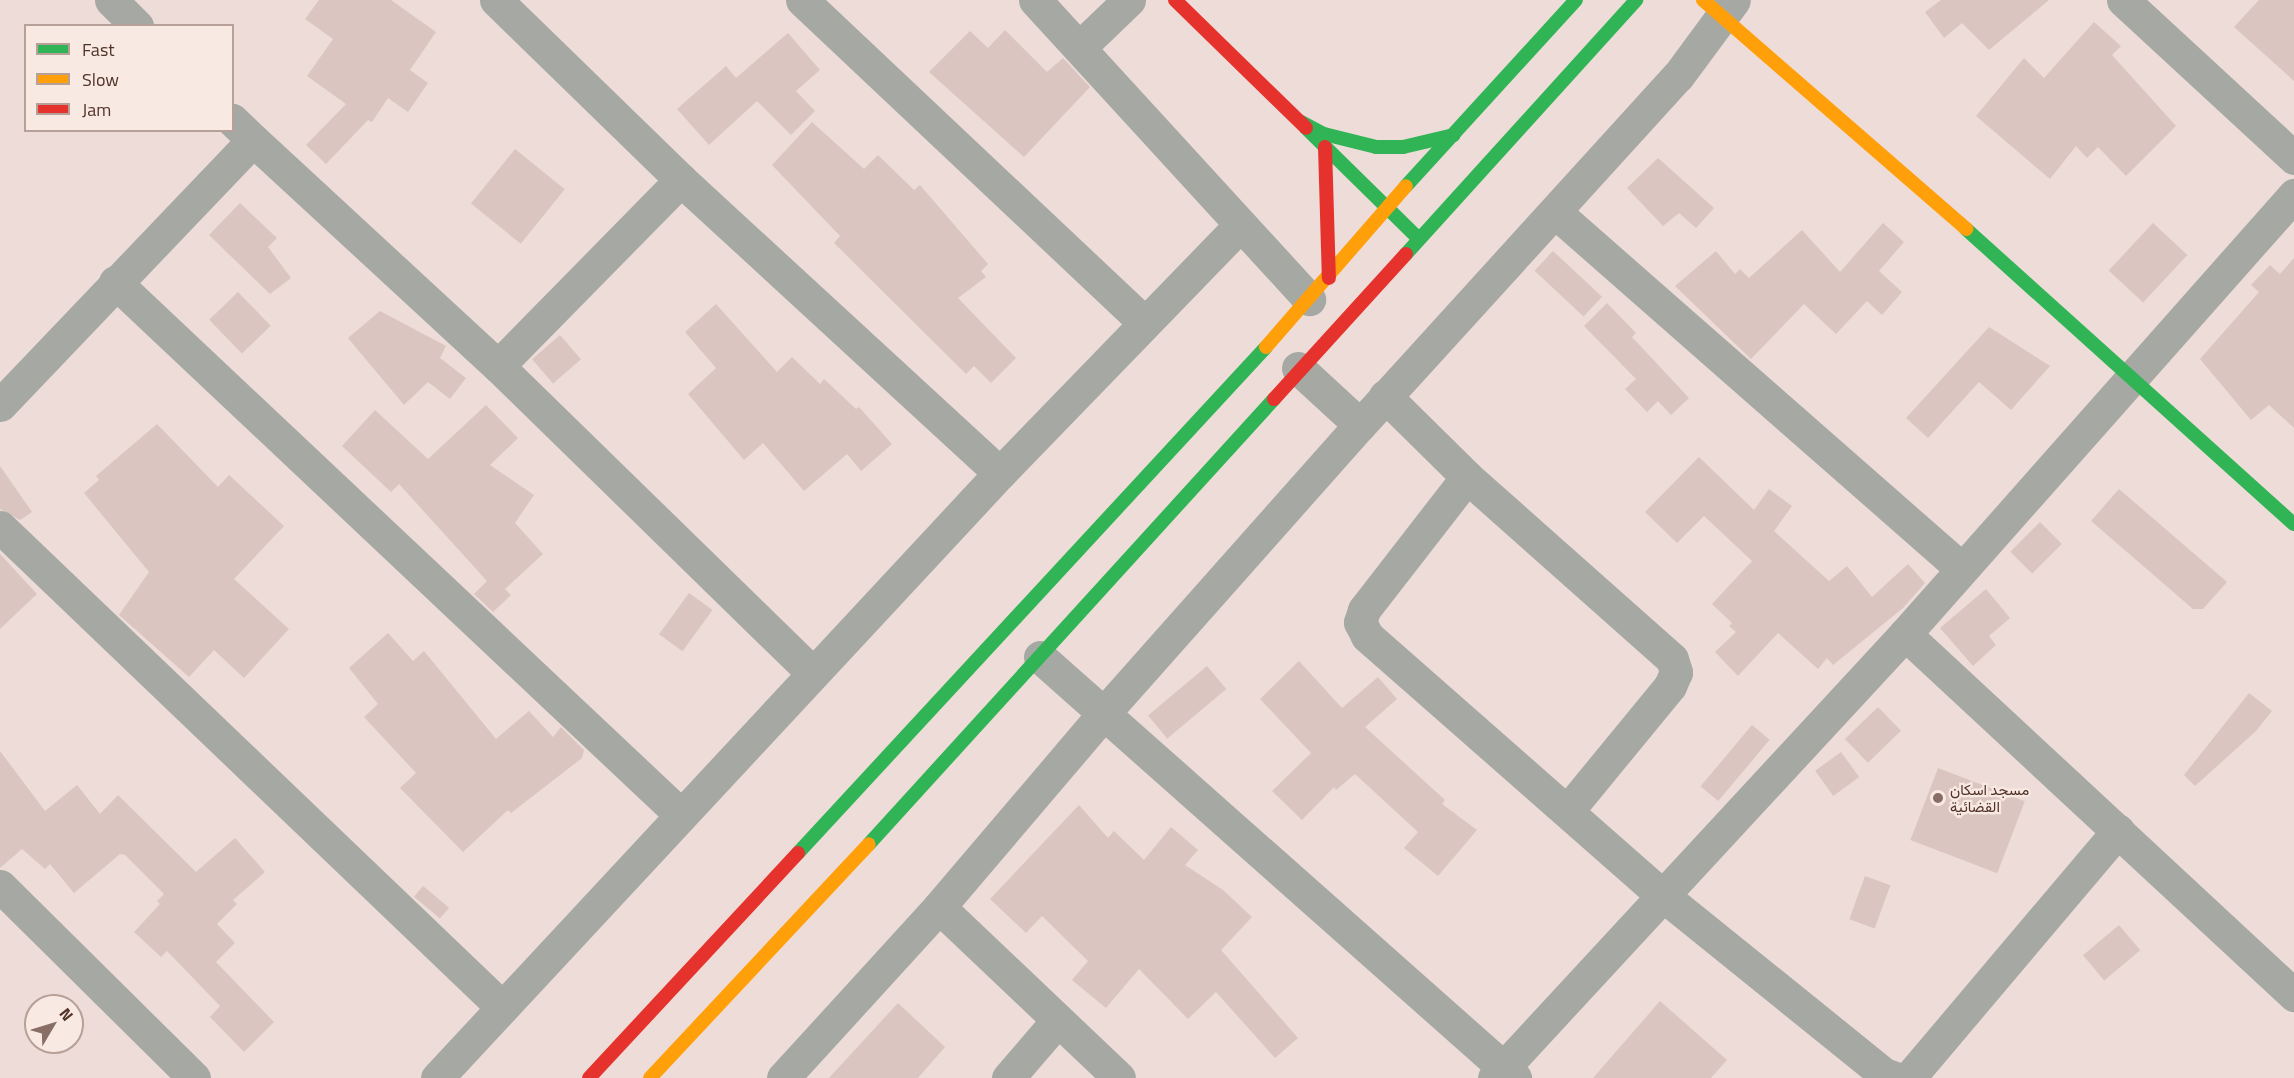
<!DOCTYPE html>
<html>
<head>
<meta charset="utf-8">
<style>
	body { margin:0 }
	#map { position:relative; width:2294px; height:1078px; overflow:hidden; background:#eddcd7; font-family:"Titillium Web",Vazirmatn,sans-serif }
	div>[style] { position:absolute }
	.building>* { inset:0; background:#dbc5c1; transform-origin:0 0 }
	.street>* { height:33px; margin:-16.5px; padding:0 16.5px; transform-origin:16.5px; border-radius:16.5px; background:#a6a9a3 }
	.fast>* { height:14px; margin:-7px; padding:0 7px; transform-origin:7px; border-radius:7px; background:#30b455 }
	.slow>* { height:14px; margin:-7px; padding:0 7px; transform-origin:7px; border-radius:7px; background:#ff9f0a }
	.jam>* { height:14px; margin:-7px; padding:0 7px; transform-origin:7px; border-radius:7px; background:#e5322d }
	.dots>* { width:16px; height:16px; translate:-50% -50%; box-sizing:border-box; border:3px solid #f9e9e3; border-radius:50% }
	span { translate:-50% -50%; white-space:nowrap; text-align:center; line-height:1.15; -webkit-text-stroke:4.5px #f9e9e3; paint-order:stroke }
	.poi-label { font-size:15px; color:#513328 }
	.left { translate:0 -50%; text-align:left }
	.legend { position:absolute; left:24px; top:24px; width:210px; height:108px; box-sizing:border-box; background:#f9e9e3; border:2px solid #b6a098; margin:0; padding:8px 10px; list-style:none; font-size:18px; color:#513328 }
	.legend li { display:flex; align-items:center; gap:12px; height:30px }
	.legend b { width:30px; border:2px solid #b6a098 }
	.north { position:absolute; left:24px; top:994px; width:60px; height:60px; box-sizing:border-box; background:#f9e9e3; border:2px solid #b6a098; border-radius:50%; rotate:52deg; font-size:16px; font-weight:700; line-height:24px; text-align:center; color:#513328 }
	.north::after { content:''; display:block; margin:auto; width:21px; height:27px; background:#886e65; clip-path:polygon(50% 0,100% 100%,50% 72%,0 100%) }
</style>
</head>
<body>
<div id="map">
	<div class="building">
		<i style="clip-path:polygon(319px 0,391px 0,436px 32px,410px 70px,428px 83px,408px 112px,388px 98px,372px 122px,368px 120px,326px 164px,306px 145px,346px 104px,307px 76px,333px 39px,305px 19px)"></i>
		<i style="clip-path:polygon(1941px 0,2049px 0,1989px 50px,1962px 23px,1944px 38px,1925px 12px)"></i>
		<i style="clip-path:polygon(2259px 0,2294px 0,2294px 81px,2234px 27px)"></i>
		<i style="clip-path:polygon(2094px 22px,2121px 46px,2112px 55px,2176px 126px,2126px 176px,2098px 147px,2087px 158px,2076px 146px,2050px 179px,1976px 116px,2024px 58px,2044px 78px)"></i>
		<i style="clip-path:polygon(1005px 30px,1047px 72px,1063px 58px,1090px 87px,1024px 157px,929px 72px,970px 31px,988px 48px)"></i>
		<i style="clip-path:polygon(788px 33px,820px 70px,796px 91px,815px 111px,791px 135px,757px 101px,709px 145px,677px 109px,726px 66px,736px 78px)"></i>
		<i style="clip-path:polygon(812px 122px,864px 169px,878px 155px,914px 190px,920px 185px,988px 264px,981px 271px,986px 277px,958px 298px,1016px 358px,991px 383px,974px 366px,966px 374px,834px 243px,840px 236px,772px 165px)"></i>
		<i style="left:515px;top:149px;width:64px;height:70px;rotate:39deg"></i>
		<i style="clip-path:polygon(1658px 158px,1714px 208px,1696px 228px,1679px 213px,1663px 226px,1627px 188px)"></i>
		<i style="clip-path:polygon(240px 203px,277px 238px,268px 247px,291px 278px,270px 294px,209px 235px)"></i>
		<i style="clip-path:polygon(1883px 223px,1904px 242px,1879px 271px,1902px 292px,1882px 315px,1867px 301px,1836px 334px,1804px 304px,1751px 359px,1675px 286px,1716px 251px,1735px 274px,1740px 269px,1749px 278px,1802px 230px,1840px 272px)"></i>
		<i style="left:2153px;top:223px;width:47px;height:65px;rotate:43deg"></i>
		<i style="left:1553px;top:251px;width:67px;height:27px;rotate:43deg"></i>
		<i style="clip-path:polygon(2294px 258px,2294px 428px,2269px 405px,2251px 420px,2200px 359px,2259px 292px,2251px 285px,2270px 265px,2280px 274px)"></i>
		<i style="left:238px;top:292px;width:47px;height:40px;rotate:46deg"></i>
		<i style="clip-path:polygon(1607px 303px,1636px 333px,1632px 337px,1689px 398px,1671px 415px,1658px 401px,1647px 412px,1625px 389px,1636px 379px,1584px 326px)"></i>
		<i style="clip-path:polygon(716px 304px,777px 372px,792px 357px,820px 384px,824px 379px,856px 409px,859px 407px,892px 444px,861px 471px,847px 454px,804px 491px,763px 443px,744px 460px,688px 394px,716px 368px,685px 332px)"></i>
		<i style="clip-path:polygon(380px 311px,446px 346px,440px 358px,466px 378px,450px 399px,428px 382px,404px 405px,348px 338px)"></i>
		<i style="clip-path:polygon(1989px 327px,2050px 366px,2011px 410px,1979px 382px,1928px 438px,1906px 418px)"></i>
		<i style="left:560px;top:335px;width:32px;height:37px;rotate:49deg"></i>
		<i style="clip-path:polygon(486px 405px,518px 438px,490px 465px,534px 495px,515px 523px,543px 554px,505px 589px,511px 595px,493px 612px,474px 594px,487px 581px,399px 484px,391px 492px,342px 446px,375px 410px,428px 459px)"></i>
		<i style="clip-path:polygon(157px 424px,218px 487px,229px 475px,284px 526px,234px 579px,289px 629px,244px 678px,214px 650px,189px 677px,119px 615px,149px 572px,84px 493px,99px 480px,96px 476px)"></i>
		<i style="clip-path:polygon(1699px 457px,1754px 510px,1769px 489px,1792px 506px,1774px 531px,1829px 581px,1847px 566px,1872px 597px,1908px 564px,1925px 583px,1903px 608px,1833px 665px,1827px 658px,1818px 669px,1778px 633px,1738px 676px,1715px 652px,1736px 632px,1729px 626px,1732px 623px,1712px 604px,1752px 561px,1704px 516px,1677px 543px,1645px 512px)"></i>
		<i style="clip-path:polygon(0 466px,32px 512px,20px 520px,0 509px)"></i>
		<i style="clip-path:polygon(2119px 489px,2227px 582px,2203px 609px,2193px 609px,2091px 521px)"></i>
		<i style="left:2040px;top:522px;width:31px;height:42px;rotate:45deg"></i>
		<i style="clip-path:polygon(0 554px,37px 594px,0 629px)"></i>
		<i style="clip-path:polygon(1986px 589px,2010px 618px,1989px 636px,1996px 645px,1973px 666px,1940px 628px)"></i>
		<i style="left:689px;top:593px;width:29px;height:51px;rotate:36deg"></i>
		<i style="clip-path:polygon(388px 633px,413px 661px,424px 651px,496px 739px,529px 711px,553px 737px,561px 727px,584px 750px,582px 758px,511px 813px,508px 810px,463px 852px,400px 788px,416px 773px,364px 717px,378px 704px,349px 668px)"></i>
		<i style="clip-path:polygon(1299px 661px,1342px 708px,1378px 677px,1397px 699px,1365px 727px,1445px 800px,1442px 804px,1477px 830px,1438px 876px,1404px 848px,1418px 832px,1355px 774px,1336px 790px,1334px 787px,1302px 820px,1272px 791px,1311px 753px,1260px 699px)"></i>
		<i style="left:1207px;top:666px;width:30px;height:77px;rotate:50deg"></i>
		<i style="clip-path:polygon(2249px 693px,2272px 711px,2256px 731px,2195px 786px,2184px 775px)"></i>
		<i style="left:1878px;top:707px;width:33px;height:46px;rotate:46deg"></i>
		<i style="left:1752px;top:725px;width:23px;height:80px;rotate:40deg"></i>
		<i style="clip-path:polygon(0 751px,45px 811px,77px 785px,100px 814px,118px 795px,196px 872px,235px 838px,265px 872px,233px 900px,237px 904px,217px 924px,235px 943px,216px 962px,274px 1022px,244px 1052px,210px 1017px,220px 1006px,167px 951px,161px 957px,134px 932px,160px 904px,157px 901px,164px 894px,125px 855px,120px 854px,74px 893px,50px 864px,45px 869px,22px 849px,0 868px)"></i>
		<i style="left:1841px;top:752px;width:31px;height:32px;rotate:54deg"></i>
		<i style="left:1938px;top:768px;width:93px;height:77px;rotate:21deg"></i>
		<i style="clip-path:polygon(1079px 805px,1108px 838px,1114px 831px,1144px 860px,1171px 827px,1198px 850px,1185px 865px,1223px 890px,1252px 917px,1221px 950px,1298px 1038px,1275px 1058px,1216px 992px,1188px 1019px,1139px 969px,1106px 1008px,1072px 980px,1088px 961px,1042px 916px,1026px 933px,990px 899px)"></i>
		<i style="left:1865px;top:876px;width:27px;height:46px;rotate:20deg"></i>
		<i style="left:423px;top:886px;width:34px;height:14px;rotate:40deg"></i>
		<i style="left:2119px;top:925px;width:33px;height:47px;rotate:50deg"></i>
		<i style="clip-path:polygon(1660px 1001px,1727px 1060px,1711px 1078px,1593px 1078px)"></i>
		<i style="clip-path:polygon(898px 1003px,945px 1047px,918px 1078px,829px 1078px)"></i>
	</div>
	<div class="street">
		<i style="left:111px;top:0;width:37px;rotate:45deg"></i>
		<i style="left:496px;top:0;width:258px;rotate:44.2deg"></i>
		<i style="left:681px;top:180px;width:433px;rotate:42.6deg"></i>
		<i style="left:802px;top:0;width:471px;rotate:43.3deg"></i>
		<i style="left:1035px;top:0;width:406px;rotate:47.5deg"></i>
		<i style="left:2123px;top:0;width:233px;rotate:42.7deg"></i>
		<i style="left:1080px;top:47px;width:68px;rotate:-43.8deg"></i>
		<i style="left:253px;top:140px;width:333px;rotate:42.7deg"></i>
		<i style="left:498px;top:366px;width:440px;rotate:44.3deg"></i>
		<i style="left:1555px;top:212px;width:541px;rotate:41.26deg"></i>
		<i style="left:115px;top:282px;width:776px;rotate:43.28deg"></i>
		<i style="left:498px;top:366px;width:261px;rotate:-45.5deg"></i>
		<i style="left:1298px;top:368px;width:84px;rotate:42.6deg"></i>
		<i style="left:1385px;top:396px;width:115px;rotate:44.6deg"></i>
		<i style="left:1467px;top:477px;width:274px;rotate:41.6deg"></i>
		<i style="left:1672px;top:659px;width:14px;rotate:73deg"></i>
		<i style="left:1676px;top:672px;width:15px;rotate:113deg"></i>
		<i style="left:1670px;top:686px;width:161px;rotate:129.4deg"></i>
		<i style="left:0;top:405px;width:366px;rotate:-46.3deg"></i>
		<i style="left:253px;top:140px;width:29px;rotate:-136deg"></i>
		<i style="left:1467px;top:477px;width:168px;rotate:127.8deg"></i>
		<i style="left:1364px;top:610px;width:13px;rotate:108deg"></i>
		<i style="left:1360px;top:622px;width:16px;rotate:63deg"></i>
		<i style="left:1367px;top:636px;width:391px;rotate:41.3deg"></i>
		<i style="left:1661px;top:894px;width:287px;rotate:38.9deg"></i>
		<i style="left:1884px;top:1074px;width:12px;rotate:20deg"></i>
		<i style="left:0;top:527px;width:695px;rotate:43.72deg"></i>
		<i style="left:1905px;top:634px;width:531px;rotate:42.86deg"></i>
		<i style="left:1040px;top:657px;width:635px;rotate:41.55deg"></i>
		<i style="left:0;top:886px;width:273px;rotate:44.7deg"></i>
		<i style="left:939px;top:907px;width:248px;rotate:43.5deg"></i>
		<i style="left:437px;top:1078px;width:826px;rotate:-47.06deg"></i>
		<i style="left:1000px;top:473px;width:344px;rotate:-45.9deg"></i>
		<i style="left:783px;top:1078px;width:231px;rotate:-47.6deg"></i>
		<i style="left:939px;top:907px;width:255px;rotate:-49.6deg"></i>
		<i style="left:1104px;top:713px;width:385px;rotate:-48.4deg"></i>
		<i style="left:1360px;top:425px;width:472px;rotate:-47.7deg"></i>
		<i style="left:1678px;top:76px;width:94px;rotate:-53.6deg"></i>
		<i style="left:1008px;top:1078px;width:75px;rotate:-49.3deg"></i>
		<i style="left:1494px;top:1078px;width:605px;rotate:-47.21deg"></i>
		<i style="left:1905px;top:634px;width:587px;rotate:-48.46deg"></i>
		<i style="left:1909px;top:1078px;width:324px;rotate:-49.8deg"></i>
	</div>
	<div class="fast">
		<i style="left:1301px;top:122px;width:26px;rotate:28deg"></i>
		<i style="left:1324px;top:134px;width:54px;rotate:14deg"></i>
		<i style="left:1376px;top:147px;width:27px"></i>
		<i style="left:1403px;top:147px;width:52px;rotate:-13.2deg"></i>
		<i style="left:1306px;top:128px;width:158px;rotate:44.5deg"></i>
		<i style="left:1406px;top:186px;width:252px;rotate:-47.6deg"></i>
		<i style="left:1966px;top:229px;width:441px;rotate:42deg"></i>
		<i style="left:1406px;top:254px;width:343px;rotate:-47.8deg"></i>
		<i style="left:869px;top:844px;width:602px;rotate:-47.69deg"></i>
		<i style="left:798px;top:853px;width:689px;rotate:-47.23deg"></i>
	</div>
	<div class="slow">
		<i style="left:1703px;top:0;width:349px;rotate:41deg"></i>
		<i style="left:1266px;top:347px;width:213px;rotate:-49deg"></i>
		<i style="left:650px;top:1078px;width:320px;rotate:-46.9deg"></i>
	</div>
	<div class="jam">
		<i style="left:1175px;top:0;width:183px;rotate:44.3deg"></i>
		<i style="left:1325px;top:147px;width:131px;rotate:88.3deg"></i>
		<i style="left:1274px;top:399px;width:196px;rotate:-47.7deg"></i>
		<i style="left:589px;top:1078px;width:307px;rotate:-47.1deg"></i>
	</div>
	<div class="dots">
		<i style="left:1938px;top:798px;background:#886e65"></i>
	</div>
	<div class="poi-label">
		<span class="left" style="left:1950px;top:798px">مسجد اسكان<br>القضائية</span>
	</div>
	<ul class="legend">
	<li><b style="height:8px;background:#30b455"></b>Fast</li>
	<li><b style="height:8px;background:#ff9f0a"></b>Slow</li>
	<li><b style="height:8px;background:#e5322d"></b>Jam</li>
	</ul>
	<div class="north">N</div>
</div>
</body>
</html>
